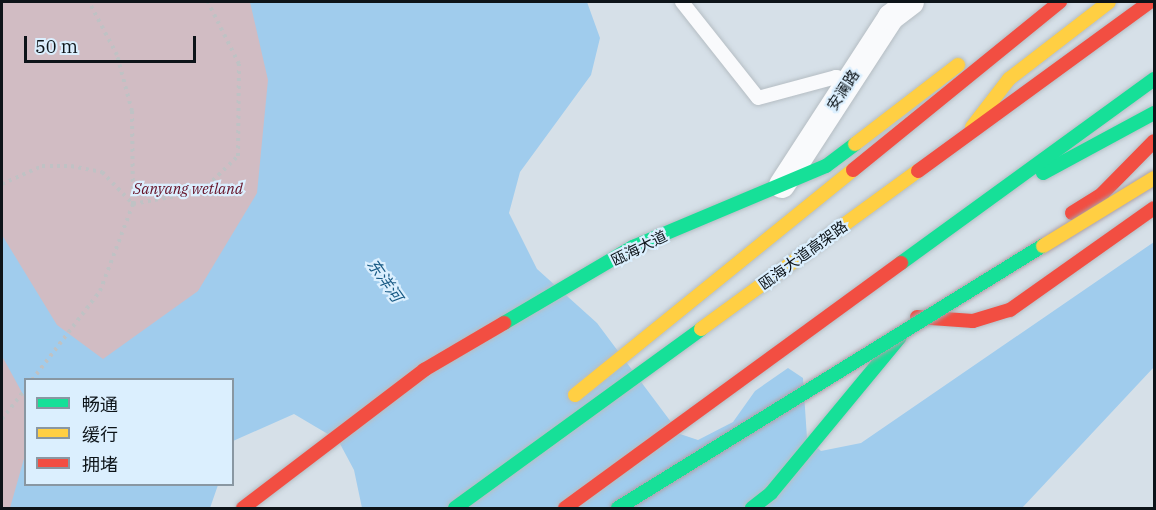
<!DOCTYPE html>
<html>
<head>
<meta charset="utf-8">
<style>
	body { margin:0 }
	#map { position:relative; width:1156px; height:510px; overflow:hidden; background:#d6e0e8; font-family:"IBM Plex Serif","Noto Sans SC",serif }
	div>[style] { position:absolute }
	.green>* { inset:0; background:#d1bcc3 }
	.water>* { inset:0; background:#a0cced }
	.path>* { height:4px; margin-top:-2px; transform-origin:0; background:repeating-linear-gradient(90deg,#bfc2c4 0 3px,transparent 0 7.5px) }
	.roads { filter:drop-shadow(0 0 2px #b5bdc3) drop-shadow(0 0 2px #b5bdc3) }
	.lane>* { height:14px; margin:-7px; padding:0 7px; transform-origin:7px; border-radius:7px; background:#f9fafc }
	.street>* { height:26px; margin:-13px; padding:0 13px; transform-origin:13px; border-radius:13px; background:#f9fafc }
	.fast>* { height:14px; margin:-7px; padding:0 7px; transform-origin:7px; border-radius:7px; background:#16e098 }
	.slow>* { height:14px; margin:-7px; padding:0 7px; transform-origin:7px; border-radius:7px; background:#ffcf43 }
	.jam>* { height:14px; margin:-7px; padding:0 7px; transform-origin:7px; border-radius:7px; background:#f24e42 }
	.bridges { filter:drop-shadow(0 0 2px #aca1a8) drop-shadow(0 0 2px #aca1a8) }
	.fast-bridge>* { height:14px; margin:-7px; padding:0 7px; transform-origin:7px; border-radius:7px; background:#16e098 }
	.slow-bridge>* { height:14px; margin:-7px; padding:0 7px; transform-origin:7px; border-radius:7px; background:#ffcf43 }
	span { translate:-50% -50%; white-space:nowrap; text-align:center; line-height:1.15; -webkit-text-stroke:4.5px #dbeffe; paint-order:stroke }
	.street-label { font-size:15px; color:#0d1419 }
	.park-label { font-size:15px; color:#651126; font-style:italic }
	.water-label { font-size:16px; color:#1a5b85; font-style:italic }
	.frame { position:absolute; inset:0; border:3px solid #0d1419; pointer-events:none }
	.legend { position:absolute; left:24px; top:378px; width:210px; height:108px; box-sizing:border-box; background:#dbeffe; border:2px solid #8997a2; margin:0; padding:8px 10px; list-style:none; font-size:18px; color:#0d1419 }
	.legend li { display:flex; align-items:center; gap:12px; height:30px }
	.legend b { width:30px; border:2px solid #8997a2 }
	.scale { position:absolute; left:24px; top:36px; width:172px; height:27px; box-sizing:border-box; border:3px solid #0d1419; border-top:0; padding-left:8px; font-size:18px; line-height:21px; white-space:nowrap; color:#0d1419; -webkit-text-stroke:4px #dbeffe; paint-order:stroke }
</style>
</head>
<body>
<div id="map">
	<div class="green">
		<i style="clip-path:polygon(2px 2px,466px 2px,232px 380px,26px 380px,26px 484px,74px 508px,2px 508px)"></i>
	</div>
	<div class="water">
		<i style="clip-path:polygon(250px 2px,587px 2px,600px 38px,591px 75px,520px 172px,509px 213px,537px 269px,597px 323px,680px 434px,698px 440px,733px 422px,755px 391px,788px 368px,803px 378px,807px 438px,821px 451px,861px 443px,1154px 242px,1154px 367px,1022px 508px,362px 508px,354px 470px,338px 440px,294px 414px,233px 441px,232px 380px,26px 380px,25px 398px,2px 356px,2px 235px,57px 325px,103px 359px,198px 291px,257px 193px,268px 80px)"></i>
		<i style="clip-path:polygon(25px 455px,26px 484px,218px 485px,210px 508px,10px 508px)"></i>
	</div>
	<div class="path">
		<i style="left:2px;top:184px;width:44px;rotate:-24.2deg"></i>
		<i style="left:42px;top:166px;width:29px"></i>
		<i style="left:71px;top:166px;width:32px;rotate:11deg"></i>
		<i style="left:102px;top:172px;width:45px;rotate:45.9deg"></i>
		<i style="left:133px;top:204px;width:70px;rotate:-10.7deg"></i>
		<i style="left:202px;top:191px;width:50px;rotate:-44.2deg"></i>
		<i style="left:238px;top:156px;width:92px;rotate:-89.4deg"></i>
		<i style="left:239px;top:64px;width:69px;rotate:-116.6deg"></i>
		<i style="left:32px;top:380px;width:112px;rotate:-52.6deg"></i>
		<i style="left:100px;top:291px;width:93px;rotate:-69.2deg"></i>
		<i style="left:133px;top:204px;width:93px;rotate:-90.6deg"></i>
		<i style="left:132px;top:111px;width:58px;rotate:-105deg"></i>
		<i style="left:117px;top:55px;width:60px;rotate:-117.8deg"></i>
		<i style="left:2px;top:419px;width:39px;rotate:-52deg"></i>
	</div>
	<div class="roads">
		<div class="lane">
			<i style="left:682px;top:2px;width:122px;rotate:51.6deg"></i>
			<i style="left:758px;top:98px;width:81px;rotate:-15.1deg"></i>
			<i style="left:836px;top:77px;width:13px;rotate:13deg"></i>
		</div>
		<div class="street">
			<i style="left:782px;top:185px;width:200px;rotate:-57deg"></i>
			<i style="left:891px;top:17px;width:25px;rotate:-37deg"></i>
		</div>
		<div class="fast">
			<i style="left:1043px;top:173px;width:126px;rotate:-28.4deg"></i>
			<i style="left:901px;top:263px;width:313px;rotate:-36deg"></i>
			<i style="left:504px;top:323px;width:150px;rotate:-30.5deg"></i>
			<i style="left:633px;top:247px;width:209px;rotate:-22.8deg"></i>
			<i style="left:826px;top:166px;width:36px;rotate:-37deg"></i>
			<i style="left:455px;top:508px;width:304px;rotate:-36deg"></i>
			<i style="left:752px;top:508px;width:24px;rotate:-38deg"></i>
			<i style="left:771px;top:493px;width:202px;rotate:-50.4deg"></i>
		</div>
		<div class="slow">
			<i style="left:972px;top:127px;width:61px;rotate:-52.4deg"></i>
			<i style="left:1009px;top:79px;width:126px;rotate:-37.6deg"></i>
			<i style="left:855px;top:144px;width:130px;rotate:-37.5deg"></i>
			<i style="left:701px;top:329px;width:268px;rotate:-36.1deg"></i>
			<i style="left:575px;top:395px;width:358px;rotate:-39deg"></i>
		</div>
		<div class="jam">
			<i style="left:853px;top:170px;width:267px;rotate:-39.1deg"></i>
			<i style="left:918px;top:171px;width:287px;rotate:-36.1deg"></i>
			<i style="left:1072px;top:213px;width:36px;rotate:-32deg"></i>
			<i style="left:1102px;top:194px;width:74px;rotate:-45.5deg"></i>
			<i style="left:917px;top:317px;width:56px;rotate:4.1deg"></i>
			<i style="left:973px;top:321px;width:39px;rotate:-17deg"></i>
			<i style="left:1010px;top:310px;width:176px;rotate:-35.3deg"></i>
			<i style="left:243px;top:508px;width:228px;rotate:-37.3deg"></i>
			<i style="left:424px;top:370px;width:93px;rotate:-30.4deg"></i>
			<i style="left:565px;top:508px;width:416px;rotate:-36.1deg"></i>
		</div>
	</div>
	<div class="bridges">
		<div class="fast-bridge">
			<i style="left:618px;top:508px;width:499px;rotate:-31.7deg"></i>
		</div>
		<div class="slow-bridge">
			<i style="left:1043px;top:246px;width:130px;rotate:-31.5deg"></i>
		</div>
	</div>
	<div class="street-label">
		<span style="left:843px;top:90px;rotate:-57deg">安澜路</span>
		<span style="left:639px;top:248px;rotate:-26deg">瓯海大道</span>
		<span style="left:803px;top:255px;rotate:-36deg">瓯海大道高架路</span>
	</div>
	<div class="park-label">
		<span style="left:188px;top:189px">Sanyang wetland</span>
	</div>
	<div class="water-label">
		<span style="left:385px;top:280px;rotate:55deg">东洋河</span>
	</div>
	<div class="frame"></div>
	<ul class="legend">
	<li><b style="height:8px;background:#16e098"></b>畅通</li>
	<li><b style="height:8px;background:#ffcf43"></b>缓行</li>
	<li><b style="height:8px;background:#f24e42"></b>拥堵</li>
	</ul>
	<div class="scale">50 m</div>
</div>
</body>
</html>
